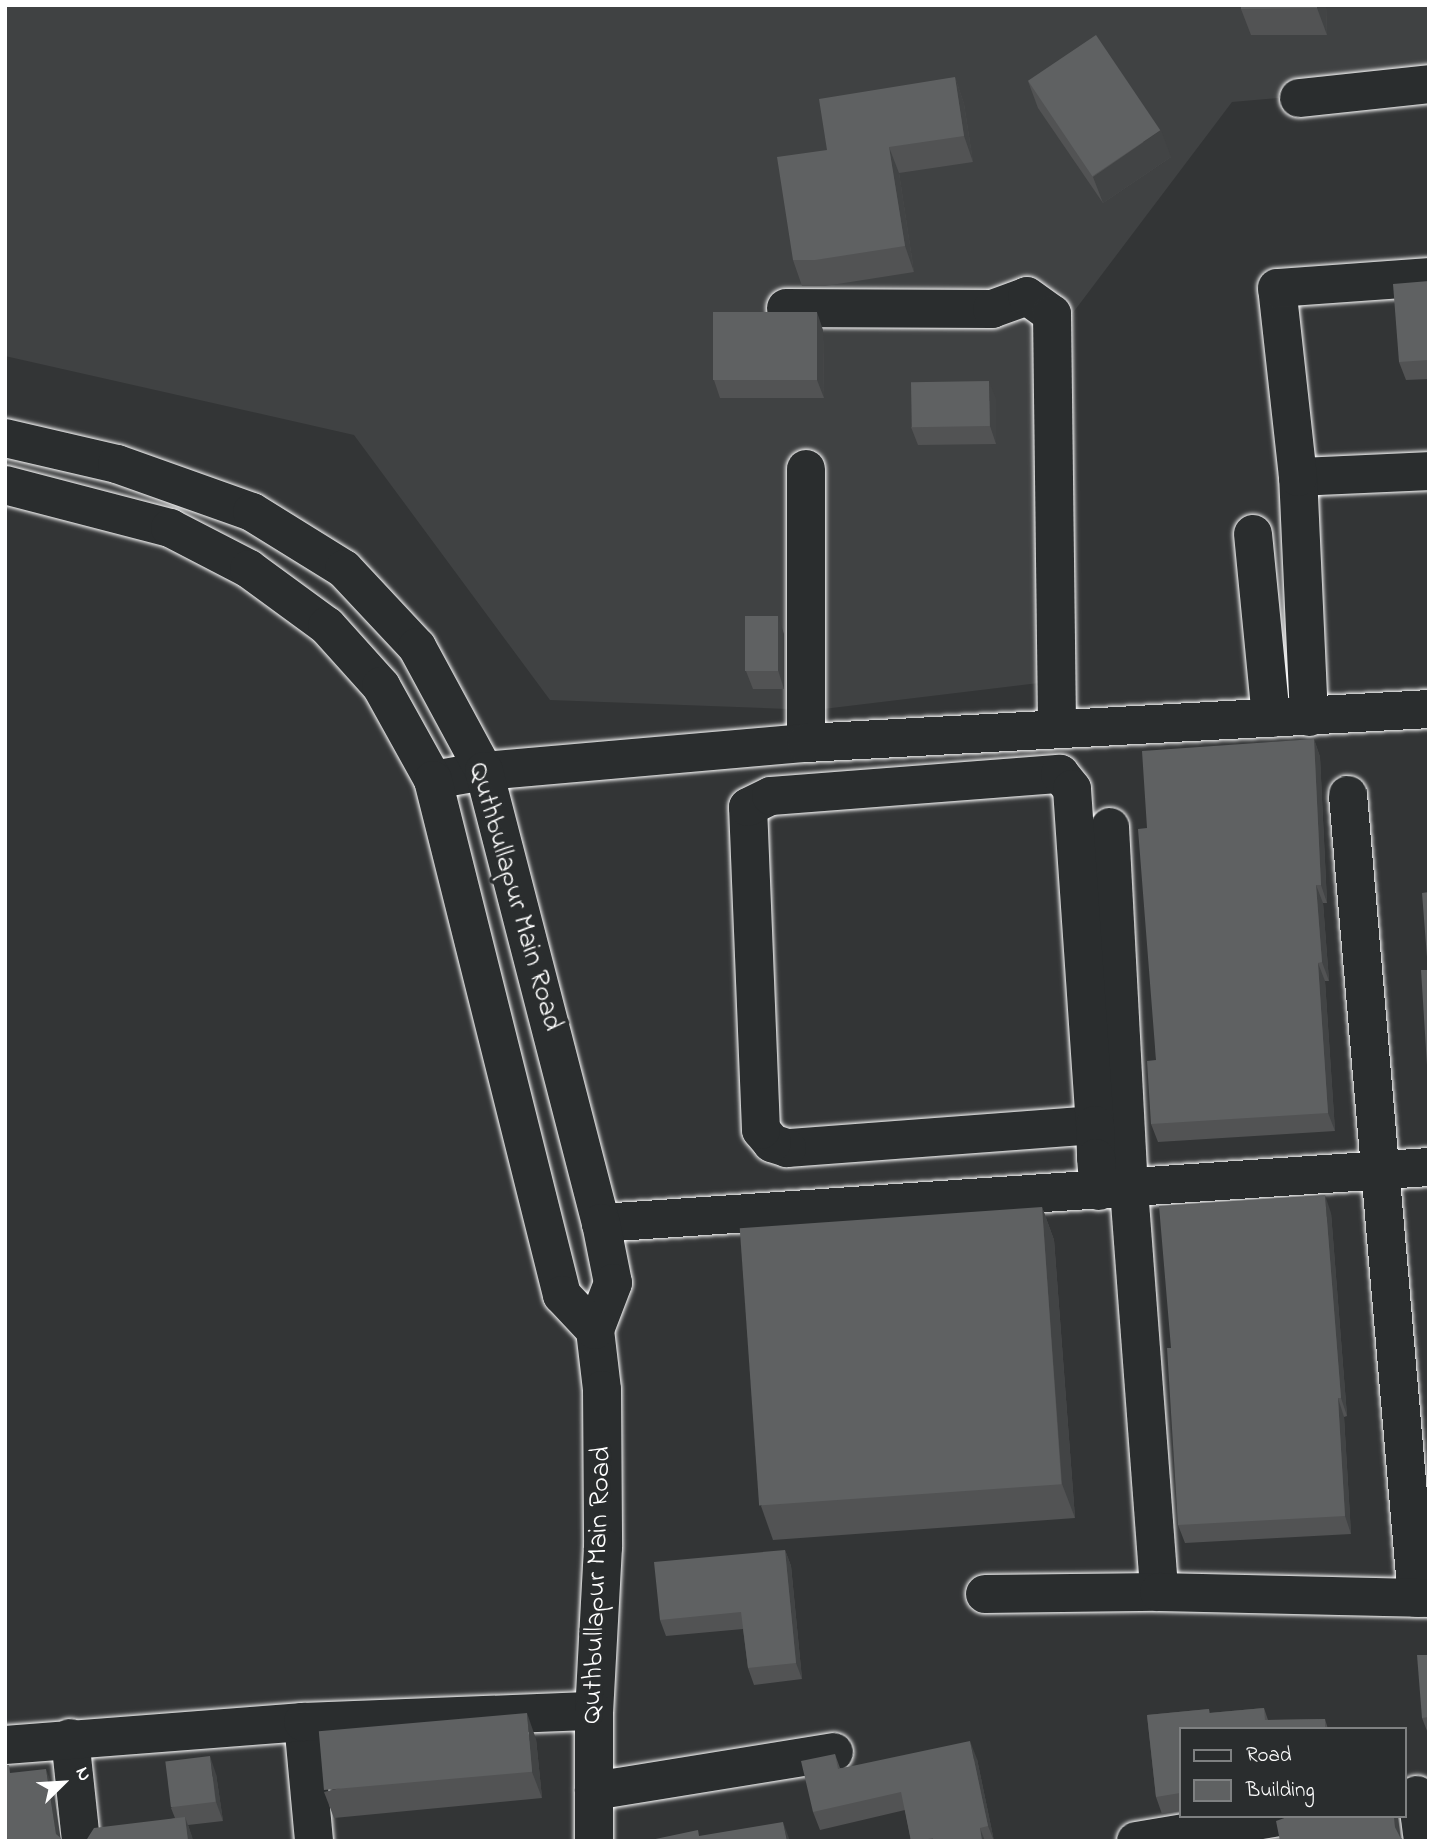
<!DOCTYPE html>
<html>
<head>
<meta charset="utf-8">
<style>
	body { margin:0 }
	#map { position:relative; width:1434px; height:1846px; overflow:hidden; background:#333536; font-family:"Indie Flower",sans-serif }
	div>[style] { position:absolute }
	.built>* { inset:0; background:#404243 }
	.roads { filter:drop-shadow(0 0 2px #fff) drop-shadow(0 0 2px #fff) }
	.minor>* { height:38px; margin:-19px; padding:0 19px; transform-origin:19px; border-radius:19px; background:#2a2d2e }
	.major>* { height:38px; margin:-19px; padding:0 19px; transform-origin:19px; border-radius:19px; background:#2a2d2e }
	.wall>* { inset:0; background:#525354 }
	.shaded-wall>* { inset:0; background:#424445 }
	.building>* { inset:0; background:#5f6162; transform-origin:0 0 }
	span { translate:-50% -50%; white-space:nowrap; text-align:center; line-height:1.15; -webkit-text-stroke:7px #2a2d2e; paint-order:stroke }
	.street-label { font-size:28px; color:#fff }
	.frame { position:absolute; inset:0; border:7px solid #fff; pointer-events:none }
	.legend { position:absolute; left:1179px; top:1727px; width:228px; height:91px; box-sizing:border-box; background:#2a2d2e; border:2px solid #7f8182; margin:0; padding:9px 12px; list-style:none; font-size:21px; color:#fff }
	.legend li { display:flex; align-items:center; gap:14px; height:35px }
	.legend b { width:35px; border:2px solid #7f8182 }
	.north { position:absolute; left:28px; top:1748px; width:70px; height:70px; -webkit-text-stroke:5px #2a2d2e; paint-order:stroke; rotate:66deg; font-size:19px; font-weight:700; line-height:28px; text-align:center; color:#fff }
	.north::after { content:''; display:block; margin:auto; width:24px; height:32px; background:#fff; clip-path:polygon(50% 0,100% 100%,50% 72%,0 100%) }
</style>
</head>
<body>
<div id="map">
	<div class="built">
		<i style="clip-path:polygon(5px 5px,1429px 5px,1429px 85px,1232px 102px,1072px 314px,1047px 682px,815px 710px,550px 700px,354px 435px,5px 356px)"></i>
	</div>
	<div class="roads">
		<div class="minor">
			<i style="left:1299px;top:98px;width:131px;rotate:-6.1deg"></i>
			<i style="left:786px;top:308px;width:206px;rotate:0.3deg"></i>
			<i style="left:992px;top:309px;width:37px;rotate:-20deg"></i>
			<i style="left:1027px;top:296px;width:31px;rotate:36deg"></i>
			<i style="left:1052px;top:314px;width:415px;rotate:89.3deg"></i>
			<i style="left:1298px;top:477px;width:131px;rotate:-2.6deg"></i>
			<i style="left:1253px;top:534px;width:185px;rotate:84.4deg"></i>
			<i style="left:1309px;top:717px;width:240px;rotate:-92.6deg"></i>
			<i style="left:1298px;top:477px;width:190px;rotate:-96.3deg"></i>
			<i style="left:1277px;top:288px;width:152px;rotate:-4.1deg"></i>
			<i style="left:806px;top:743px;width:274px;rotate:-90deg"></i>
			<i style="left:433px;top:780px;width:52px;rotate:-10deg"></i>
			<i style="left:484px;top:771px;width:323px;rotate:-5deg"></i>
			<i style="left:806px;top:743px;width:624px;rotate:-3.12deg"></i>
			<i style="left:1348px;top:795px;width:806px;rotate:85.09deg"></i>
			<i style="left:1110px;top:827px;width:362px;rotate:87deg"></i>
			<i style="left:1129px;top:1189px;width:404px;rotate:85.7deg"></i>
			<i style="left:1095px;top:1125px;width:309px;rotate:175.7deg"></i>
			<i style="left:787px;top:1148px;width:16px;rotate:-162deg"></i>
			<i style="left:772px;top:1143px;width:17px;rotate:-130deg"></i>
			<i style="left:761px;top:1130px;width:323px;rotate:-92.3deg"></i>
			<i style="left:748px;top:807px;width:25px;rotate:-26deg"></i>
			<i style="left:771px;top:796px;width:290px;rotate:-4.4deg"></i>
			<i style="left:1060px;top:774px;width:19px;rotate:51deg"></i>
			<i style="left:1072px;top:789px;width:337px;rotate:86.1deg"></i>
			<i style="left:1095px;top:1125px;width:33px;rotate:88deg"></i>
			<i style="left:1096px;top:1158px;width:33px;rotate:85deg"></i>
			<i style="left:601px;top:1223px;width:830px;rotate:-3.87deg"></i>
			<i style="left:985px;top:1594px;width:174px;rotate:-0.7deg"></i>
			<i style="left:1159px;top:1592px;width:270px;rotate:1.3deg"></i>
			<i style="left:303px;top:1722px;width:120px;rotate:84.7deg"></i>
			<i style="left:70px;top:1738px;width:104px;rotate:83.9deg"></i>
			<i style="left:5px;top:1745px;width:299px;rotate:-4.4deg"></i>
			<i style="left:303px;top:1722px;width:291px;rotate:-2.2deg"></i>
			<i style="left:594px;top:1791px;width:243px;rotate:-9.2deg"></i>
			<i style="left:1417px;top:1795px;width:46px;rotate:82.6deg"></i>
			<i style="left:1136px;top:1841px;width:152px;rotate:-9.5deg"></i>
		</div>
		<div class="major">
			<i style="left:5px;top:438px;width:115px;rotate:13.1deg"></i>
			<i style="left:117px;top:464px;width:143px;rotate:19.6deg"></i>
			<i style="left:252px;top:512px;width:108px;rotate:31.8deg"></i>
			<i style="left:344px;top:569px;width:107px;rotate:46.9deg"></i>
			<i style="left:417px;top:647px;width:141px;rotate:61.6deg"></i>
			<i style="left:484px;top:771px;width:467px;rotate:75.5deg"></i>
			<i style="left:601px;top:1223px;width:61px;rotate:78.7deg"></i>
			<i style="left:613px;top:1283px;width:50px;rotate:111deg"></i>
			<i style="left:595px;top:1330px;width:60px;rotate:83.3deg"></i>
			<i style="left:602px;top:1390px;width:157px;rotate:89.6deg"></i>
			<i style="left:603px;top:1547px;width:164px;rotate:93.1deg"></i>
			<i style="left:594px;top:1711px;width:130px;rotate:90deg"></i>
			<i style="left:5px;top:485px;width:171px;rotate:14.6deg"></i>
			<i style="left:170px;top:528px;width:89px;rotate:27.4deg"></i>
			<i style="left:249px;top:569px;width:97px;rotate:36.2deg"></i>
			<i style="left:327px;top:626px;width:81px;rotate:48deg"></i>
			<i style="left:381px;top:686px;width:107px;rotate:61deg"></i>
			<i style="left:433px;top:780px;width:531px;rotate:75.94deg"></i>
			<i style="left:562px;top:1295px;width:48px;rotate:46.7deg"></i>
		</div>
	</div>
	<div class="wall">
		<i style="clip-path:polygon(1326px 5px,1327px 35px,1251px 35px,1241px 9px)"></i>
		<i style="clip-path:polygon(955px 77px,964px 104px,973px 162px,899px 173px,914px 272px,825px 286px,802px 286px,793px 260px,827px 150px)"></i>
		<i style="clip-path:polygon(1028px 81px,1171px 157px,1103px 203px,1038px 108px)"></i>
		<i style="clip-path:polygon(1429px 281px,1429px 379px,1406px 380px,1399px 362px)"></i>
		<i style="clip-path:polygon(823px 330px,824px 398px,720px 398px,714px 380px)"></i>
		<i style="clip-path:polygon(996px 399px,996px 444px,918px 445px,911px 427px)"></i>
		<i style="clip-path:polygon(784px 634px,784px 689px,753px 689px,746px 671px)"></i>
		<i style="clip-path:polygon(1314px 739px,1320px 757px,1327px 903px,1323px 903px,1329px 981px,1325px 981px,1335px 1131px,1158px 1142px,1151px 1124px,1156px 1060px,1147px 828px)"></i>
		<i style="clip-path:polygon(1042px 1207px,1054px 1240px,1075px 1518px,773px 1540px,761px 1506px)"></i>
		<i style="clip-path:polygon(1331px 1213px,1347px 1416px,1344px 1417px,1351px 1534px,1185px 1543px,1178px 1525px,1171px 1348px)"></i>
		<i style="clip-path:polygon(785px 1550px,791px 1566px,802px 1679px,754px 1685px,748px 1668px,743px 1629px,666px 1636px,660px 1620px)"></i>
		<i style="clip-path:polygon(1429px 1655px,1429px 1736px,1422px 1718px)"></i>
		<i style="clip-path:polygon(1264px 1708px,1268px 1720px,1325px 1719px,1328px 1729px,1180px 1729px,1180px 1811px,1162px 1814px,1156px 1797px,1147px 1715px,1209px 1709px,1210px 1713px)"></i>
		<i style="clip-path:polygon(536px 1739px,542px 1798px,334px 1818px,324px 1792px)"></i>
		<i style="clip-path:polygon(835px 1754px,840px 1768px,977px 1759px,994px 1841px,911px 1841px,905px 1810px,820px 1830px,813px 1812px)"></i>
		<i style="clip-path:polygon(216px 1774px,223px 1821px,188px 1825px,193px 1841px,82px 1841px,175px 1818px,171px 1808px)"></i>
	</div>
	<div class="shaded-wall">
		<i style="clip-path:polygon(1317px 5px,1326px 5px,1327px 35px,1317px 8px)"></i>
		<i style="clip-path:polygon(955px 77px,964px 104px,973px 162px,964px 136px)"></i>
		<i style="clip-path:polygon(1161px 130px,1171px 157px,1103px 203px,1093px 177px)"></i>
		<i style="clip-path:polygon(889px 147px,899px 173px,914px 272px,905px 246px)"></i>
		<i style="clip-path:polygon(817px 312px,823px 330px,824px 398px,817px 380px)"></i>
		<i style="clip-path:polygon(989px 381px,996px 399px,996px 444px,990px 426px)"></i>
		<i style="clip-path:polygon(778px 616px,784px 634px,784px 689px,778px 670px)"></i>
		<i style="clip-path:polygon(1314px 739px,1320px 757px,1327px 903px,1321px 885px)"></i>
		<i style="clip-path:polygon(1316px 885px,1323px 903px,1329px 981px,1322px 962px)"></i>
		<i style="clip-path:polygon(1318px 963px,1325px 981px,1335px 1131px,1328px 1113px)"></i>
		<i style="clip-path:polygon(1325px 1195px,1331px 1213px,1347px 1416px,1341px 1398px)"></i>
		<i style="clip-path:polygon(1042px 1207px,1054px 1240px,1075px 1518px,1062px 1484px)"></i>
		<i style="clip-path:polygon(1338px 1398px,1344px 1417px,1351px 1534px,1345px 1516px)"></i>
		<i style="clip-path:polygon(785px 1550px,791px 1566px,802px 1679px,796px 1663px)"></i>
		<i style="clip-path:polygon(527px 1713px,536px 1739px,542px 1798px,532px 1772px)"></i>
		<i style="clip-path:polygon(970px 1741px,977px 1759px,994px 1841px,988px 1826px)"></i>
		<i style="clip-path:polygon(210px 1756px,216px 1774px,223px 1821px,216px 1802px)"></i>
		<i style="clip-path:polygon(46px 1769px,53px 1788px,61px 1841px,56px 1834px)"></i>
		<i style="clip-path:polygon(1394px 1816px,1397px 1816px,1398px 1818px,1401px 1841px,1395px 1827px)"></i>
		<i style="clip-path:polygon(185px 1817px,192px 1836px,193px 1841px,188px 1841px)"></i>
		<i style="clip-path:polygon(783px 1822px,790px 1841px,787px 1841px)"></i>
		<i style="clip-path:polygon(980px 1828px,985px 1841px,982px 1841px)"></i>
	</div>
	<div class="building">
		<i style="clip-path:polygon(1241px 5px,1317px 5px,1317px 8px,1241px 9px)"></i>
		<i style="left:1096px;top:35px;width:115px;height:82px;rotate:56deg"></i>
		<i style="clip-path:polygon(955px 77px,964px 136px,889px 147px,905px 246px,815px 260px,793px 260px,777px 157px,827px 150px,819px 99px)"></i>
		<i style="clip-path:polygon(1429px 281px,1429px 360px,1399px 362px,1393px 284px)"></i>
		<i style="left:713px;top:312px;width:104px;height:68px"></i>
		<i style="left:989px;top:381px;width:45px;height:78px;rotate:89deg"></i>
		<i style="left:745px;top:616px;width:33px;height:55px"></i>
		<i style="clip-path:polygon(1314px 739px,1321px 885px,1316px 885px,1322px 962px,1318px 963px,1328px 1113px,1151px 1124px,1147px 1061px,1156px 1060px,1138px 829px,1147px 828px,1142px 751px)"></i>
		<i style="clip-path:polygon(1429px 892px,1429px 1097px,1421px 970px,1428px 970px,1422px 893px)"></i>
		<i style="clip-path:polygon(1325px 1195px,1341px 1398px,1338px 1398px,1345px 1516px,1178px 1525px,1167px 1348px,1171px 1348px,1159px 1206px)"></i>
		<i style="left:1042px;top:1207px;width:278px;height:303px;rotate:86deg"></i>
		<i style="clip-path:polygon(785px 1550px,796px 1663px,748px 1668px,741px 1612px,660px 1620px,654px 1562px)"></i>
		<i style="clip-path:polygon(1417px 1655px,1429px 1655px,1429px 1717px,1422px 1718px)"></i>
		<i style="clip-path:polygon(1264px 1708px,1265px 1720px,1325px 1719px,1325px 1729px,1180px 1729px,1180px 1793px,1156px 1797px,1147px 1715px,1209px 1709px,1209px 1713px)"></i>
		<i style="left:527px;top:1713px;width:59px;height:209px;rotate:85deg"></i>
		<i style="clip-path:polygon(970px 1741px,988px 1826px,980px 1828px,982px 1841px,933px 1841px,933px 1838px,918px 1841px,911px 1841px,901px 1792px,813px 1812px,801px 1761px,835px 1754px,838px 1769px)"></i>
		<i style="left:210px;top:1756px;width:46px;height:45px;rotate:83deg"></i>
		<i style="clip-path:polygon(5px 1765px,9px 1765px,10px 1773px,46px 1769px,56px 1834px,64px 1841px,5px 1841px)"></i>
		<i style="clip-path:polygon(1290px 1816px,1394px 1816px,1395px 1827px,1400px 1837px,1405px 1841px,1280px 1841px,1276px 1821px)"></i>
		<i style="clip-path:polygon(185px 1817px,188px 1841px,82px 1841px,87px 1839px,94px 1828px)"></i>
		<i style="clip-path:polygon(783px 1822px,787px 1841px,646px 1841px,698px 1830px,699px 1836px)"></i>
	</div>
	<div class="street-label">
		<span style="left:514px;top:897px;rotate:74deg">Quthbullapur Main Road</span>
		<span style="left:598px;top:1585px;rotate:-88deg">Quthbullapur Main Road</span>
	</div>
	<div class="frame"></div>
	<ul class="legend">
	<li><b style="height:9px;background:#2a2d2e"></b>Road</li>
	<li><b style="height:19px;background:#5f6162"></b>Building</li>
	</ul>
	<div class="north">N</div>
</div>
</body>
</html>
